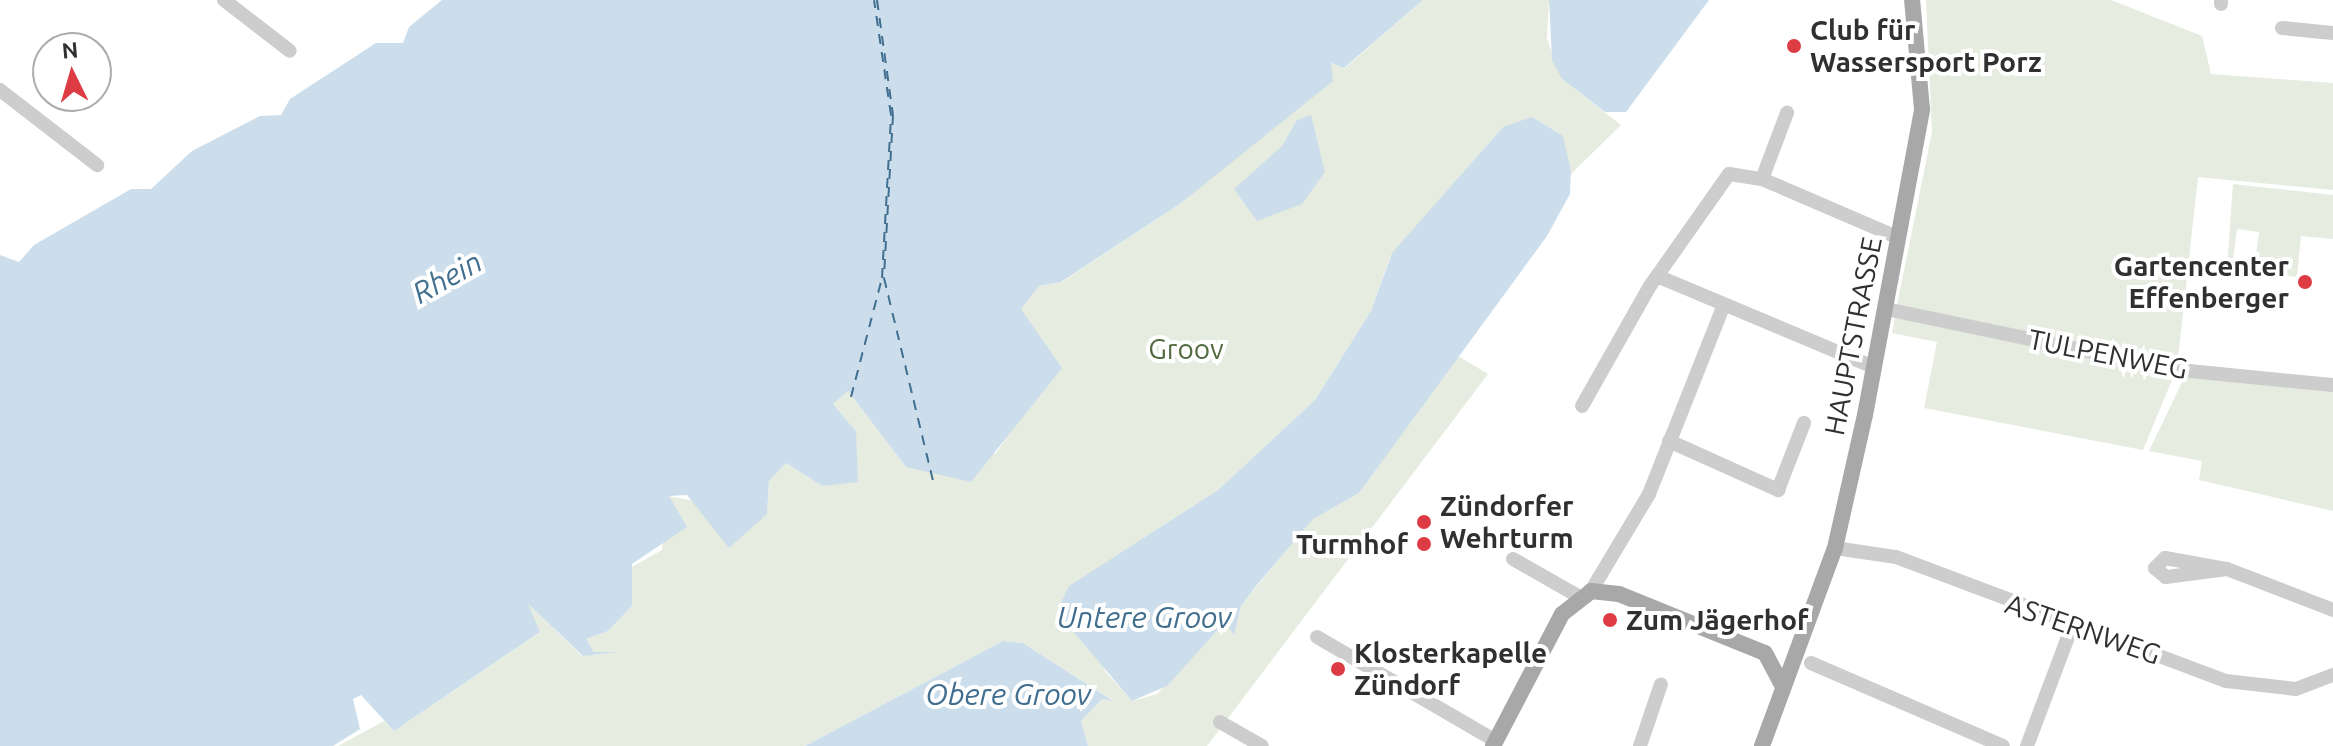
<!DOCTYPE html>
<html>
<head>
<meta charset="utf-8">
<style>
	body { margin:0 }
	#map { position:relative; width:2333px; height:746px; overflow:hidden; background:#fff; font-family:Ubuntu,sans-serif }
	div>[style] { position:absolute }
	.green>* { inset:0; background:#e6ecdf }
	.water>* { inset:0; background:#ccdeeb }
	.ferry>* { height:2px; margin-top:-1px; transform-origin:0; background:repeating-linear-gradient(90deg,#416f8f 0 10px,transparent 0 18px) }
	.minor>* { height:14px; margin:-7px; padding:0 7px; transform-origin:7px; border-radius:7px; background:#cdcdcd }
	.major>* { height:16px; margin:-8px; padding:0 8px; transform-origin:8px; border-radius:8px; background:#a8a8a8 }
	.dots>* { width:22px; height:22px; translate:-50% -50%; box-sizing:border-box; border:4px solid #fff; border-radius:50% }
	span { translate:-50% -50%; white-space:nowrap; text-align:center; line-height:1.15; -webkit-text-stroke:8px #fff; paint-order:stroke }
	.poi-label { font-size:28px; color:#303030; font-weight:700 }
	.left { translate:0 -50%; text-align:left }
	.right { translate:-100% -50%; text-align:right }
	.street-label { font-size:28px; color:#303030 }
	.park-label { font-size:28px; color:#526a3f }
	.water-label { font-size:30px; color:#416f8f; font-style:italic }
	.north { position:absolute; left:32px; top:32px; width:80px; height:80px; box-sizing:border-box; background:#fff; border:2px solid #acacac; border-radius:50%; rotate:355deg; font-size:22px; font-weight:700; line-height:32px; text-align:center; color:#303030 }
	.north::after { content:''; display:block; margin:auto; width:28px; height:36px; background:#dd3c44; clip-path:polygon(50% 0,100% 100%,50% 72%,0 100%) }
</style>
</head>
<body>
<div id="map">
	<div class="green">
		<i style="clip-path:polygon(1423px 0,1549px 0,1547px 39px,1562px 79px,1621px 125px,1571px 174px,1568px 164px,1503px 127px,1390px 257px,1371px 311px,1315px 400px,1218px 490px,1076px 582px,1105px 671px,1132px 701px,1157px 694px,1226px 621px,1234px 634px,1241px 606px,1257px 586px,1313px 518px,1359px 493px,1458px 356px,1488px 374px,1207px 746px,1088px 746px,1081px 721px,1102px 699px,1112px 700px,1023px 643px,1003px 641px,805px 746px,338px 746px,384px 721px,394px 731px,539px 633px,523px 608px,528px 604px,582px 656px,615px 652px,594px 652px,586px 639px,608px 631px,632px 606px,628px 569px,662px 550px,668px 496px,767px 514px,769px 481px,786px 463px,822px 486px,856px 431px,833px 404px,848px 391px,906px 467px,932px 470px,996px 453px,1039px 390px,1021px 309px,1039px 286px,1062px 282px,1181px 203px,1267px 131px,1330px 63px,1345px 68px)"></i>
		<i style="clip-path:polygon(1926px 0,2111px 0,2202px 36px,2211px 74px,2333px 83px,2333px 190px,2198px 177px,2178px 358px,2171px 363px,1897px 305px,1932px 132px)"></i>
		<i style="clip-path:polygon(2233px 184px,2333px 195px,2333px 239px,2301px 236px,2297px 277px,2254px 272px,2259px 232px,2237px 229px,2232px 269px,2227px 268px)"></i>
		<i style="clip-path:polygon(1895px 317px,2166px 373px,2172px 380px,2143px 450px,1924px 408px,1937px 342px,1892px 333px)"></i>
		<i style="clip-path:polygon(2185px 376px,2333px 391px,2333px 511px,2199px 480px,2202px 461px,2149px 451px)"></i>
	</div>
	<div class="water">
		<i style="clip-path:polygon(442px 0,1423px 0,1344px 68px,1331px 63px,1333px 81px,1181px 203px,1061px 282px,1039px 286px,1021px 309px,1062px 368px,971px 482px,906px 467px,848px 391px,833px 404px,856px 431px,858px 482px,822px 486px,786px 463px,769px 481px,767px 514px,729px 548px,687px 495px,669px 496px,687px 527px,632px 564px,632px 606px,608px 631px,586px 639px,594px 652px,618px 652px,583px 656px,528px 604px,540px 632px,394px 731px,361px 695px,353px 699px,360px 729px,333px 746px,0 746px,0 255px,19px 262px,34px 245px,131px 189px,151px 189px,192px 151px,260px 116px,281px 115px,290px 99px,376px 43px,403px 43px,409px 27px)"></i>
		<i style="clip-path:polygon(1709px 0,1626px 112px,1605px 112px,1562px 79px,1552px 60px,1549px 0)"></i>
		<i style="clip-path:polygon(1311px 115px,1325px 172px,1302px 204px,1257px 221px,1234px 189px,1282px 146px,1297px 120px)"></i>
		<i style="clip-path:polygon(1532px 117px,1563px 136px,1571px 171px,1570px 194px,1547px 236px,1359px 493px,1313px 519px,1257px 585px,1241px 606px,1234px 635px,1225px 622px,1167px 686px,1132px 701px,1065px 622px,1059px 607px,1069px 586px,1218px 490px,1315px 400px,1371px 311px,1392px 253px,1503px 127px)"></i>
		<i style="clip-path:polygon(1003px 641px,1023px 643px,1113px 701px,1102px 699px,1081px 721px,1088px 746px,805px 746px)"></i>
	</div>
	<div class="ferry">
		<i style="left:877px;top:0;width:116px;rotate:82.1deg"></i>
		<i style="left:893px;top:115px;width:163px;rotate:93.2deg"></i>
		<i style="left:884px;top:278px;width:209px;rotate:76.4deg"></i>
		<i style="left:851px;top:397px;width:123px;rotate:-75.4deg"></i>
		<i style="left:882px;top:278px;width:163px;rotate:-86.8deg"></i>
		<i style="left:891px;top:115px;width:116px;rotate:-98.4deg"></i>
	</div>
	<div class="minor">
		<i style="left:224px;top:0;width:83px;rotate:37.7deg"></i>
		<i style="left:2221px;top:4px;width:4px;rotate:-90deg"></i>
		<i style="left:2282px;top:28px;width:51px;rotate:5.6deg"></i>
		<i style="left:0;top:90px;width:123px;rotate:37.7deg"></i>
		<i style="left:1762px;top:179px;width:71px;rotate:-69.3deg"></i>
		<i style="left:1657px;top:276px;width:235px;rotate:22.8deg"></i>
		<i style="left:1886px;top:309px;width:299px;rotate:11.8deg"></i>
		<i style="left:2179px;top:370px;width:155px;rotate:5.6deg"></i>
		<i style="left:1582px;top:406px;width:138px;rotate:-60.5deg"></i>
		<i style="left:1650px;top:286px;width:137px;rotate:-54.8deg"></i>
		<i style="left:1729px;top:174px;width:33px;rotate:9deg"></i>
		<i style="left:1762px;top:179px;width:149px;rotate:23.3deg"></i>
		<i style="left:1669px;top:441px;width:120px;rotate:24.2deg"></i>
		<i style="left:1778px;top:490px;width:72px;rotate:-68.8deg"></i>
		<i style="left:1835px;top:548px;width:62px;rotate:8.4deg"></i>
		<i style="left:1896px;top:557px;width:353px;rotate:20.6deg"></i>
		<i style="left:2226px;top:681px;width:70px;rotate:6.5deg"></i>
		<i style="left:2296px;top:689px;width:40px;rotate:-21deg"></i>
		<i style="left:1513px;top:559px;width:75px;rotate:29.6deg"></i>
		<i style="left:2227px;top:569px;width:62px;rotate:172.5deg"></i>
		<i style="left:2166px;top:577px;width:14px;rotate:-141deg"></i>
		<i style="left:2155px;top:568px;width:14px;rotate:-45deg"></i>
		<i style="left:2165px;top:558px;width:63px;rotate:10.1deg"></i>
		<i style="left:2227px;top:569px;width:114px;rotate:21.1deg"></i>
		<i style="left:1591px;top:591px;width:113px;rotate:-59.1deg"></i>
		<i style="left:1649px;top:494px;width:203px;rotate:-68.4deg"></i>
		<i style="left:1317px;top:637px;width:207px;rotate:30.2deg"></i>
		<i style="left:1811px;top:663px;width:209px;rotate:23.4deg"></i>
		<i style="left:1220px;top:722px;width:48px;rotate:29.7deg"></i>
		<i style="left:1640px;top:746px;width:65px;rotate:-71.3deg"></i>
		<i style="left:2027px;top:746px;width:125px;rotate:-69.4deg"></i>
	</div>
	<div class="major">
		<i style="left:1493px;top:746px;width:149px;rotate:-62.4deg"></i>
		<i style="left:1562px;top:614px;width:37px;rotate:-38deg"></i>
		<i style="left:1591px;top:591px;width:28px;rotate:6deg"></i>
		<i style="left:1619px;top:594px;width:157px;rotate:22deg"></i>
		<i style="left:1765px;top:653px;width:38px;rotate:62deg"></i>
		<i style="left:1762px;top:746px;width:211px;rotate:-69.8deg"></i>
		<i style="left:1835px;top:548px;width:136px;rotate:-77.3deg"></i>
		<i style="left:1865px;top:415px;width:311px;rotate:-79.4deg"></i>
		<i style="left:1922px;top:109px;width:109px;rotate:-95.2deg"></i>
	</div>
	<div class="dots">
		<i style="left:1794px;top:46px;background:#dd3c44"></i>
		<i style="left:2305px;top:282px;background:#dd3c44"></i>
		<i style="left:1424px;top:522px;background:#dd3c44"></i>
		<i style="left:1424px;top:544px;background:#dd3c44"></i>
		<i style="left:1610px;top:620px;background:#dd3c44"></i>
		<i style="left:1338px;top:669px;background:#dd3c44"></i>
	</div>
	<div class="poi-label">
		<span class="left" style="left:1810px;top:46px">Club für<br>Wassersport Porz</span>
		<span class="right" style="left:2289px;top:282px">Gartencenter<br>Effenberger</span>
		<span class="left" style="left:1440px;top:522px">Zündorfer<br>Wehrturm</span>
		<span class="right" style="left:1408px;top:544px">Turmhof</span>
		<span class="left" style="left:1626px;top:620px">Zum Jägerhof</span>
		<span class="left" style="left:1354px;top:669px">Klosterkapelle<br>Zündorf</span>
	</div>
	<div class="street-label">
		<span style="left:1853px;top:336px;rotate:-79deg">HAUPTSTRASSE</span>
		<span style="left:2108px;top:354px;rotate:11deg">TULPENWEG</span>
		<span style="left:2083px;top:629px;rotate:19deg">ASTERNWEG</span>
	</div>
	<div class="park-label">
		<span style="left:1186px;top:349px">Groov</span>
	</div>
	<div class="water-label">
		<span style="left:447px;top:277px;rotate:-29deg">Rhein</span>
		<span style="left:1144px;top:617px">Untere Groov</span>
		<span style="left:1008px;top:694px">Obere Groov</span>
	</div>
	<div class="north">N</div>
</div>
</body>
</html>
